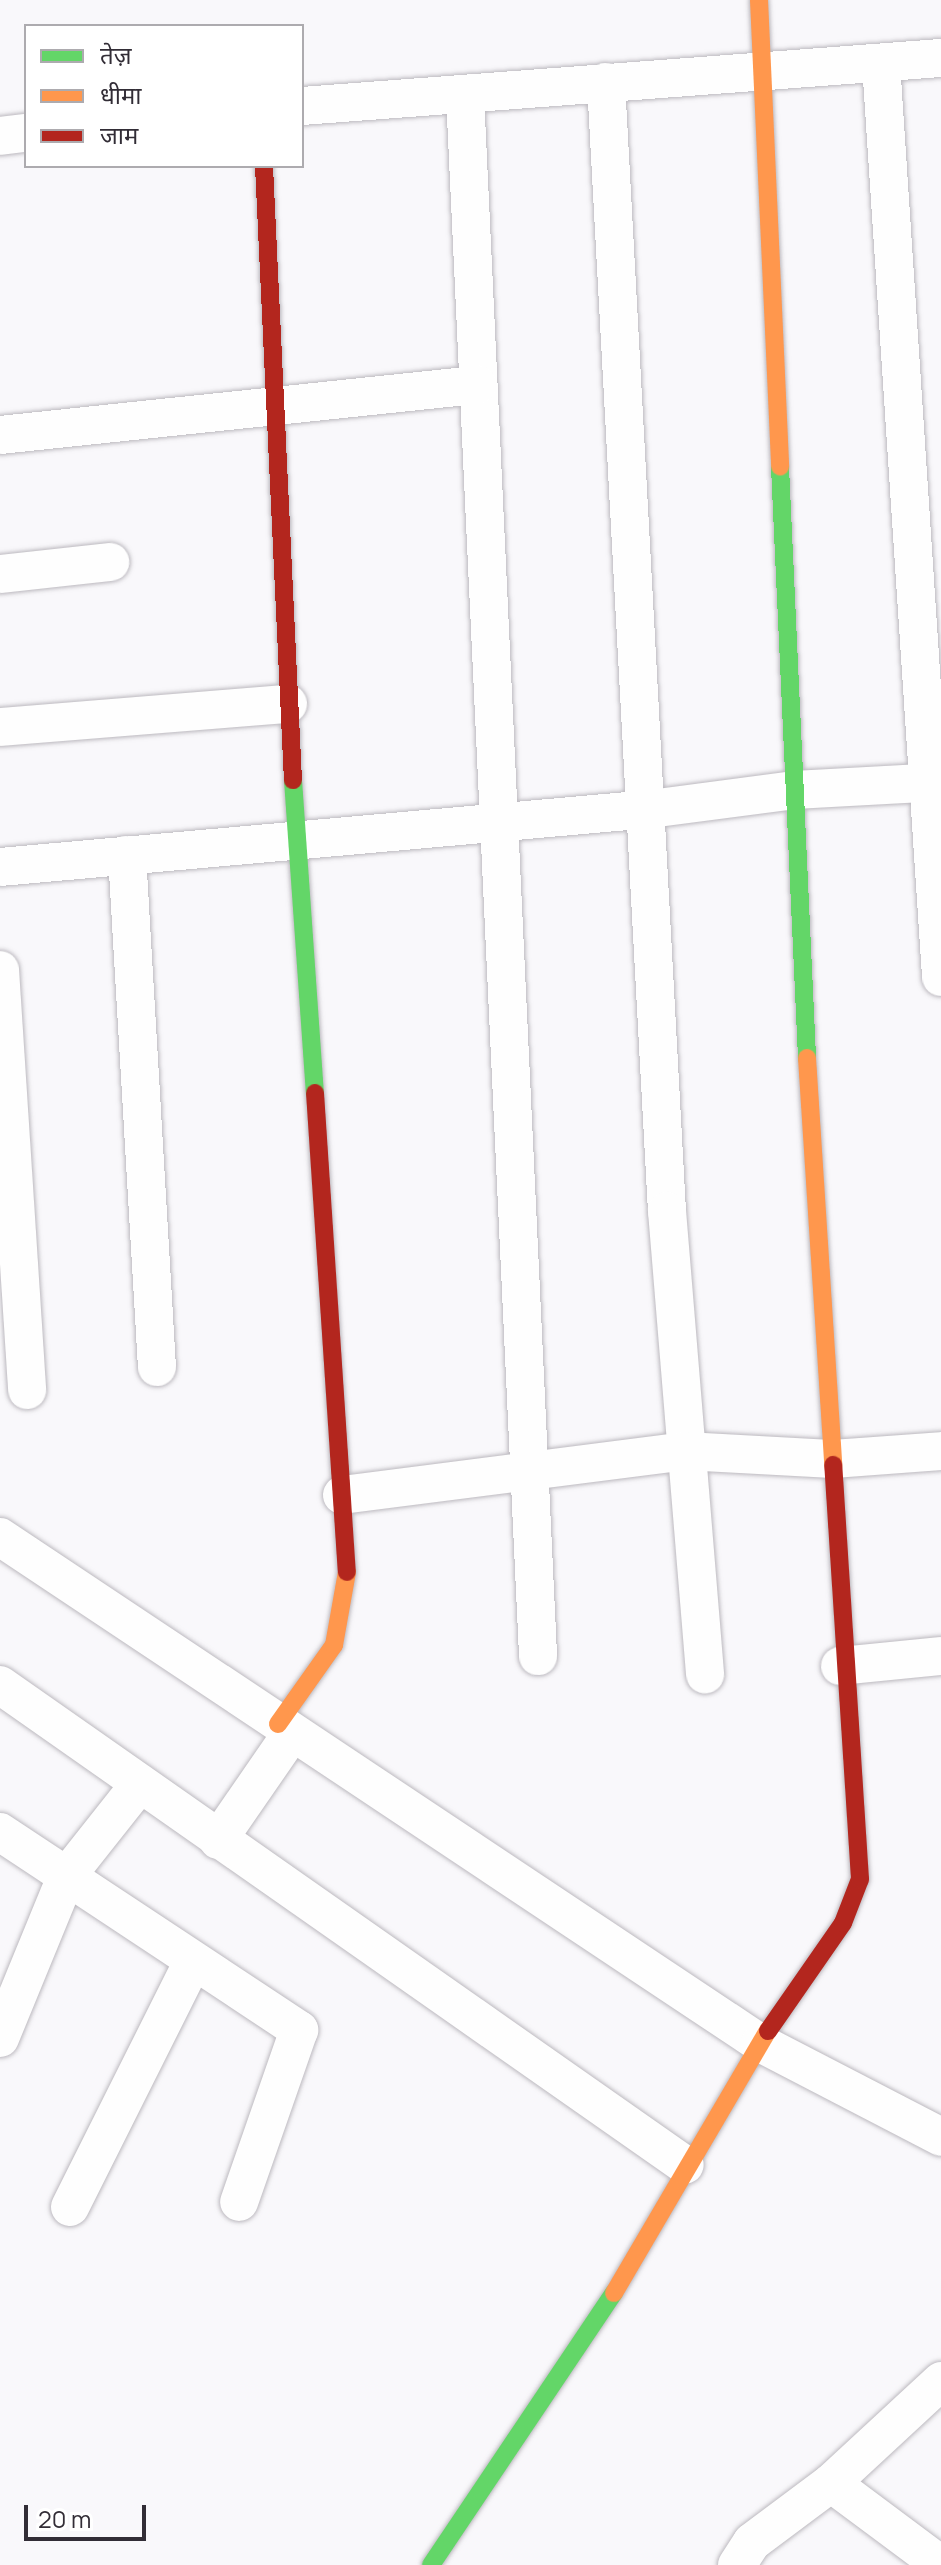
<!DOCTYPE html>
<html>
<head>
<meta charset="utf-8">
<style>
	body { margin:0 }
	#map { position:relative; width:941px; height:2565px; overflow:hidden; background:#f9f8fb; font-family:Manrope,"Noto Sans Devanagari",sans-serif }
	div>[style] { position:absolute }
	.roads { filter:drop-shadow(0 0 2px #bcb9bf) drop-shadow(0 0 2px #bcb9bf) }
	.street>* { height:38px; margin:-19px; padding:0 19px; transform-origin:19px; border-radius:19px; background:#fefefe }
	.fast>* { height:18px; margin:-9px; padding:0 9px; transform-origin:9px; border-radius:9px; background:#63d668 }
	.slow>* { height:18px; margin:-9px; padding:0 9px; transform-origin:9px; border-radius:9px; background:#ff974d }
	.jam>* { height:18px; margin:-9px; padding:0 9px; transform-origin:9px; border-radius:9px; background:#b3261e }
	span { translate:-50% -50%; white-space:nowrap; text-align:center; line-height:1.15; -webkit-text-stroke:8px #fff; paint-order:stroke }
	.legend { position:absolute; left:24px; top:24px; width:280px; height:144px; box-sizing:border-box; background:#fff; border:2px solid #adabaf; margin:0; padding:10px 14px; list-style:none; font-size:24px; color:#322d36 }
	.legend li { display:flex; align-items:center; gap:16px; height:40px }
	.legend b { width:40px; border:2px solid #adabaf }
	.scale { position:absolute; left:24px; top:2505px; width:122px; height:36px; box-sizing:border-box; border:4px solid #322d36; border-top:0; padding-left:10px; font-size:24px; line-height:28px; white-space:nowrap; color:#322d36; -webkit-text-stroke:6px #fff; paint-order:stroke }
</style>
</head>
<body>
<div id="map">
	<div class="roads">
		<div class="street">
			<i style="left:881px;top:63px;width:916px;rotate:86.24deg"></i>
			<i style="left:606px;top:82px;width:1131px;rotate:86.91deg"></i>
			<i style="left:667px;top:1211px;width:465px;rotate:85.3deg"></i>
			<i style="left:465px;top:95px;width:1563px;rotate:87.32deg"></i>
			<i style="left:302px;top:106px;width:641px;rotate:-4.3deg"></i>
			<i style="left:0;top:136px;width:26px;rotate:-7deg"></i>
			<i style="left:0;top:435px;width:480px;rotate:-6deg"></i>
			<i style="left:0;top:574px;width:111px;rotate:-6.2deg"></i>
			<i style="left:0;top:727px;width:289px;rotate:-4.6deg"></i>
			<i style="left:127px;top:855px;width:513px;rotate:86.65deg"></i>
			<i style="left:0;top:867px;width:653px;rotate:-5.1deg"></i>
			<i style="left:650px;top:809px;width:145px;rotate:-7.5deg"></i>
			<i style="left:794px;top:790px;width:147px;rotate:-3.1deg"></i>
			<i style="left:0;top:970px;width:421px;rotate:86.3deg"></i>
			<i style="left:342px;top:1495px;width:346px;rotate:-7.3deg"></i>
			<i style="left:685px;top:1451px;width:148px;rotate:3.1deg"></i>
			<i style="left:833px;top:1459px;width:108px;rotate:-4.2deg"></i>
			<i style="left:0;top:1537px;width:913px;rotate:33.66deg"></i>
			<i style="left:760px;top:2043px;width:204px;rotate:27.4deg"></i>
			<i style="left:840px;top:1666px;width:101px;rotate:-5.7deg"></i>
			<i style="left:0;top:1685px;width:836px;rotate:35.02deg"></i>
			<i style="left:0;top:1832px;width:359px;rotate:33.5deg"></i>
			<i style="left:299px;top:2030px;width:182px;rotate:109.2deg"></i>
			<i style="left:218px;top:1840px;width:129px;rotate:-55.4deg"></i>
			<i style="left:0;top:2038px;width:174px;rotate:-67.7deg"></i>
			<i style="left:66px;top:1877px;width:117px;rotate:-51.6deg"></i>
			<i style="left:70px;top:2207px;width:275px;rotate:-63.4deg"></i>
			<i style="left:831px;top:2483px;width:137px;rotate:36.7deg"></i>
			<i style="left:737px;top:2565px;width:27px;rotate:-57deg"></i>
			<i style="left:752px;top:2542px;width:99px;rotate:-36.8deg"></i>
			<i style="left:831px;top:2483px;width:150px;rotate:-42.8deg"></i>
		</div>
		<div class="fast">
			<i style="left:780px;top:467px;width:592px;rotate:87.38deg"></i>
			<i style="left:293px;top:780px;width:314px;rotate:86deg"></i>
			<i style="left:431px;top:2565px;width:328px;rotate:-56.1deg"></i>
		</div>
		<div class="slow">
			<i style="left:759px;top:0;width:467px;rotate:87.4deg"></i>
			<i style="left:807px;top:1058px;width:408px;rotate:86.3deg"></i>
			<i style="left:278px;top:1724px;width:97px;rotate:-54.7deg"></i>
			<i style="left:334px;top:1645px;width:74px;rotate:-79.9deg"></i>
			<i style="left:614px;top:2293px;width:304px;rotate:-59.6deg"></i>
		</div>
		<div class="jam">
			<i style="left:264px;top:166px;width:615px;rotate:87.3deg"></i>
			<i style="left:315px;top:1093px;width:480px;rotate:86.2deg"></i>
			<i style="left:768px;top:2031px;width:131px;rotate:-55.2deg"></i>
			<i style="left:843px;top:1923px;width:47px;rotate:-68.9deg"></i>
			<i style="left:860px;top:1879px;width:415px;rotate:-93.7deg"></i>
		</div>
	</div>
	<ul class="legend">
	<li><b style="height:10px;background:#63d668"></b>तेज़</li>
	<li><b style="height:10px;background:#ff974d"></b>धीमा</li>
	<li><b style="height:10px;background:#b3261e"></b>जाम</li>
	</ul>
	<div class="scale">20 m</div>
</div>
</body>
</html>
